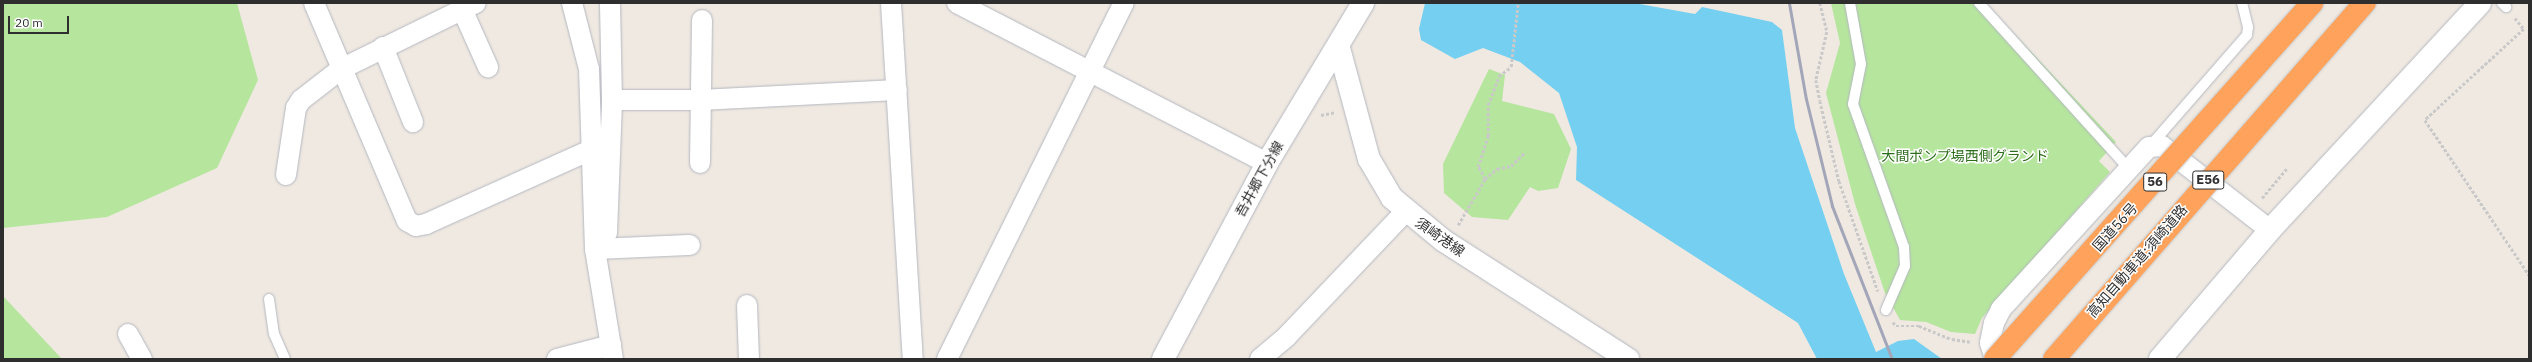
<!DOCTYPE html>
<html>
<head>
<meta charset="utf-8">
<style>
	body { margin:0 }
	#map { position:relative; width:2532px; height:362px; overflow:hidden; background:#efe9e1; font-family:"IBM Plex Sans","Noto Sans JP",sans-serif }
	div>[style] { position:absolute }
	.green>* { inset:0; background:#b6e59e }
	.water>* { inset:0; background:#75cff0 }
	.path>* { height:2.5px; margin-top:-1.25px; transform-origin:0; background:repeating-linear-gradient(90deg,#c9c9c9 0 3px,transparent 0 5px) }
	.roads { filter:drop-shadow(0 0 1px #b4b7c1) drop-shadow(0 0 1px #b4b7c1) }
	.lane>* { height:10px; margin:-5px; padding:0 5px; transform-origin:5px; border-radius:5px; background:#fff }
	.street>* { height:20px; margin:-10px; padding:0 10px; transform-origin:10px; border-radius:10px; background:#fff }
	.secondary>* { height:22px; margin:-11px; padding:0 11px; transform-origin:11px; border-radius:11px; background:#fff }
	.rail>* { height:3px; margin:-1.5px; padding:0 1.5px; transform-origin:1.5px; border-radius:1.5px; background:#a3a6b8 }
	.bridges { filter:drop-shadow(0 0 1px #c9c9c9) drop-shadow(0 0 1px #c9c9c9) }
	.highway-bridge>* { height:22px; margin:-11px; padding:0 11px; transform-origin:11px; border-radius:11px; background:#ffa35c }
	span { translate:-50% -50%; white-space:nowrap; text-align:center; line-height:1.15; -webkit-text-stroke:3px #fff; paint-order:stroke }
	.shield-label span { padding:1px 3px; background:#fff; border:1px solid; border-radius:3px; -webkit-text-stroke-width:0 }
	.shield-label { font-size:13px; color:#2e2e2e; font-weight:700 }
	.park-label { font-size:14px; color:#2c6e1b }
	.street-label { font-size:14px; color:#2e2e2e }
	.frame { position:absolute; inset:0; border:4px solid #2e2e2e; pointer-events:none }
	.scale { position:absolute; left:8px; top:16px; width:61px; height:18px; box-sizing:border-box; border:2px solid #2e2e2e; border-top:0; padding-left:5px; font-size:12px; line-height:14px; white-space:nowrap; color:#2e2e2e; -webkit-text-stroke:3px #fff; paint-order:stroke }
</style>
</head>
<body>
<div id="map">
	<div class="green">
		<i style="clip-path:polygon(3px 3px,237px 3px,258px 80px,217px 168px,107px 217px,3px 228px)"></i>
		<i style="clip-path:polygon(1831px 3px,1985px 3px,2116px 142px,2099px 161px,2110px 172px,1982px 318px,1975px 334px,1951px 332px,1926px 322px,1900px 320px,1885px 293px,1855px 204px,1826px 93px,1840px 43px)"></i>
		<i style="clip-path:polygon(1489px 69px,1505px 75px,1502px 101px,1554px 114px,1571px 149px,1558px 188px,1538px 191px,1530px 187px,1508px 220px,1472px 217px,1444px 193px,1443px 164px)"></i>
		<i style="clip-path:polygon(3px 296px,62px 359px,3px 359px)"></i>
	</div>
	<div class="water">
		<i style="clip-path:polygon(1425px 3px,1634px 3px,1695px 14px,1702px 7px,1772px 22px,1782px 30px,1795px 128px,1844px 274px,1876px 352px,1898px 341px,1914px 339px,1942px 359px,1817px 359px,1798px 323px,1576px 180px,1577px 147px,1559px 93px,1520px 62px,1483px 48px,1455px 59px,1421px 40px,1419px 29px)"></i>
	</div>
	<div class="path">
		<i style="left:1820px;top:3px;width:30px;rotate:76deg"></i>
		<i style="left:1827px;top:32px;width:49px;rotate:102.9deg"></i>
		<i style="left:1816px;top:80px;width:21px;rotate:79deg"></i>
		<i style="left:1820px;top:101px;width:82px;rotate:76.6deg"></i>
		<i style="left:1839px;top:181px;width:117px;rotate:70.5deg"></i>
		<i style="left:2515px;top:18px;width:14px;rotate:51deg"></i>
		<i style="left:2524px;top:29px;width:134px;rotate:137.4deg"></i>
		<i style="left:2425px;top:120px;width:187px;rotate:56.1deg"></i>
		<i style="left:1321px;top:115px;width:15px;rotate:-11deg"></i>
		<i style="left:1485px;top:179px;width:16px;rotate:-40deg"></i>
		<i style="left:1497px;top:169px;width:14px;rotate:-12deg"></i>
		<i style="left:1511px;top:166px;width:20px;rotate:-45deg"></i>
		<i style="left:2262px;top:198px;width:38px;rotate:-50deg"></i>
		<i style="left:1458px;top:225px;width:53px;rotate:-59.6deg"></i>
		<i style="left:1485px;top:179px;width:14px;rotate:-120deg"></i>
		<i style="left:1478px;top:167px;width:33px;rotate:-72deg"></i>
		<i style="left:1488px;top:136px;width:31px;rotate:-90deg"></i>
		<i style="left:1488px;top:105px;width:31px;rotate:-69deg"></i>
		<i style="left:1499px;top:76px;width:15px;rotate:-37deg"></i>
		<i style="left:1511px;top:67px;width:64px;rotate:-83.8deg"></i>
		<i style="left:1893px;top:322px;width:5px;rotate:53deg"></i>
		<i style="left:1896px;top:326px;width:23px"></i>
		<i style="left:1919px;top:326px;width:35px;rotate:22deg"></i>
		<i style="left:1952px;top:339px;width:18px;rotate:9deg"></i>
	</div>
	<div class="roads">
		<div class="lane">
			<i style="left:1850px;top:3px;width:62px;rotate:79.8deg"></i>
			<i style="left:1861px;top:64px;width:41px;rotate:101.3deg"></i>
			<i style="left:1853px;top:104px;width:152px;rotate:70.4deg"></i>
			<i style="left:1904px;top:247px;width:19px;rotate:87deg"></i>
			<i style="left:1905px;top:266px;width:48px;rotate:113.4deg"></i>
			<i style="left:1979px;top:3px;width:222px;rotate:47.9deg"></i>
			<i style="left:2502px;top:3px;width:6px;rotate:45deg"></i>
			<i style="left:2151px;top:145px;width:146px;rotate:-48.9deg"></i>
			<i style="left:2247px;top:35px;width:8px;rotate:-83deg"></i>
			<i style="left:2248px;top:27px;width:25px;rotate:-104deg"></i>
			<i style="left:269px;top:299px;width:35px;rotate:82deg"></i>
			<i style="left:274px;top:334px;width:27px;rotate:66deg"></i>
		</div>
		<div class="street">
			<i style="left:314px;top:3px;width:237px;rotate:66.9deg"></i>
			<i style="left:407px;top:221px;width:10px;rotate:29deg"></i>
			<i style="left:416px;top:226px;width:10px;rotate:-11deg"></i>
			<i style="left:426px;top:224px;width:183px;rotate:-24.2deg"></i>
			<i style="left:572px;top:3px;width:68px;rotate:75.6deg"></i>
			<i style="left:589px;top:69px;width:180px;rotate:88.1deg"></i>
			<i style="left:595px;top:249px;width:111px;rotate:80.7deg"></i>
			<i style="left:891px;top:3px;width:357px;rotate:86.5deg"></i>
			<i style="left:957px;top:3px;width:349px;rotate:27.3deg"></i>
			<i style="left:462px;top:9px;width:64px;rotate:65.9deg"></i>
			<i style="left:383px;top:47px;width:81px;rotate:68.2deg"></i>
			<i style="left:612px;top:100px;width:88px"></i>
			<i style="left:700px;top:100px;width:197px;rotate:-2.9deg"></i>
			<i style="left:700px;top:163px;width:143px;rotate:-89.2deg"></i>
			<i style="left:286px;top:175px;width:68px;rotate:-81.5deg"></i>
			<i style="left:296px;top:108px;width:9px;rotate:-58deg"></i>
			<i style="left:301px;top:100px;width:51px;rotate:-37.8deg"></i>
			<i style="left:341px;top:69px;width:150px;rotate:-26.1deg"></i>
			<i style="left:607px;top:233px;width:133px;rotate:-87.8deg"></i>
			<i style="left:612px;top:100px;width:97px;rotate:-91.2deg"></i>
			<i style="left:595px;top:249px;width:95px;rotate:-2.4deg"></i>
			<i style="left:747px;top:305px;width:54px;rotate:87.9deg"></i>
			<i style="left:128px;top:334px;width:29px;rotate:61deg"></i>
			<i style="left:557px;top:359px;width:56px;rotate:-14.5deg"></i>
			<i style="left:947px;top:359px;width:398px;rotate:-63.6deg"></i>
			<i style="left:1260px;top:359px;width:35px;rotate:-40deg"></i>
			<i style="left:1287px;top:336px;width:171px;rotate:-46.4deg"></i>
			<i style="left:1995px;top:359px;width:17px;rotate:-107deg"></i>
			<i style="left:1990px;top:343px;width:20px;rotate:-79deg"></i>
			<i style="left:1994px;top:323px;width:16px;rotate:-63deg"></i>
			<i style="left:2001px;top:309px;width:219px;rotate:-47.6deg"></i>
			<i style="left:2149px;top:147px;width:13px;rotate:-4deg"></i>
			<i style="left:2162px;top:146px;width:137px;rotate:37.9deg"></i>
		</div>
		<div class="secondary">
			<i style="left:1339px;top:48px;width:115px;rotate:74.9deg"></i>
			<i style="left:1369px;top:159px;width:45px;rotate:59.5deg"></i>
			<i style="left:1392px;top:198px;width:67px;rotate:39.6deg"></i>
			<i style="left:1444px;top:241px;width:219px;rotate:32.7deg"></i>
			<i style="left:1163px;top:359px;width:222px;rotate:-62deg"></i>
			<i style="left:1267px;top:163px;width:187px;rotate:-59deg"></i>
			<i style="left:2160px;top:359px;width:170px;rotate:-49.5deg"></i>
			<i style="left:2270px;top:230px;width:309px;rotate:-47.2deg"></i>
		</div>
	</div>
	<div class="rail">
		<i style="left:1789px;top:3px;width:97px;rotate:80deg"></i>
		<i style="left:1806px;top:99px;width:110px;rotate:76.3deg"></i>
		<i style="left:1832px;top:206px;width:164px;rotate:68.6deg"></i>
	</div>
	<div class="bridges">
		<div class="highway-bridge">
			<i style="left:1995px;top:359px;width:477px;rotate:-48.3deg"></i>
			<i style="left:2054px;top:359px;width:473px;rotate:-48.9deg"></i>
		</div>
	</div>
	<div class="shield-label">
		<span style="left:2208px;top:180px">E56</span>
		<span style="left:2155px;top:182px">56</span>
	</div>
	<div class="park-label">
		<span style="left:1965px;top:156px">大間ポンプ場西側グランド</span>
	</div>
	<div class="street-label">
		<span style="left:1259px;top:179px;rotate:-61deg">吾井郷下分線</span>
		<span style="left:2115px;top:227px;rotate:-48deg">国道56号</span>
		<span style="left:1440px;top:237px;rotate:35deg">須崎港線</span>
		<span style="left:2137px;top:261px;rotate:-49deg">高知自動車道;須崎道路</span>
	</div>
	<div class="frame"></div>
	<div class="scale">20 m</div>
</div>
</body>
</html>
